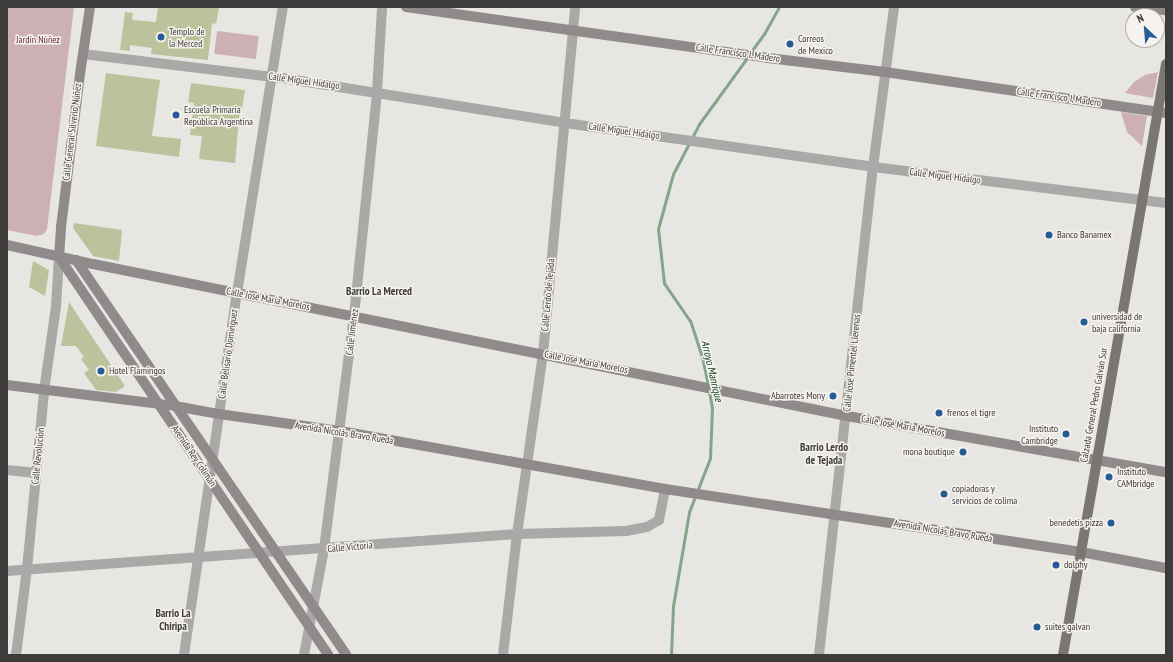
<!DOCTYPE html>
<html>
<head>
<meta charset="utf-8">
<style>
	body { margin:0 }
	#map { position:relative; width:1173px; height:662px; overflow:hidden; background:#e8e6e2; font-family:"PT Sans Narrow",sans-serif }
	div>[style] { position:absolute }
	.green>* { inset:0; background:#ccb0b3; transform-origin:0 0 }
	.stream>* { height:3px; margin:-1.5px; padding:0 1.5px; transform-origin:1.5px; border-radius:1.5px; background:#85a58a }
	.building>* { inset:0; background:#bcc29b }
	.street>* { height:10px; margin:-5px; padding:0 5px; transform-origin:5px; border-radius:5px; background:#aba9a8 }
	.secondary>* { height:10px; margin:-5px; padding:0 5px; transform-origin:5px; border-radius:5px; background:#8e8b8a }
	.primary>* { height:10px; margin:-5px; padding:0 5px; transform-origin:5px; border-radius:5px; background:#797674 }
	.dots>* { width:11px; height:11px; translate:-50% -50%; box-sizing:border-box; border:2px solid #f6f3ef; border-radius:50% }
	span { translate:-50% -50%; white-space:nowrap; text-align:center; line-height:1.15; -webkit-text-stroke:3px #f6f3ef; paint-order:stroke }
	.poi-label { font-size:10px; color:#3d3c3a }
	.left { translate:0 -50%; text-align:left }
	.right { translate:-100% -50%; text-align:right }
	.park-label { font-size:10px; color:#662c35 }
	.street-label { font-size:10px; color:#3d3c3a }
	.neighbourhood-label { font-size:11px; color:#3d3c3a; font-weight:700 }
	.water-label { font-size:11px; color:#124520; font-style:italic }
	.frame { position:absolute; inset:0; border:8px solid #3d3c3a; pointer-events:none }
	.north { position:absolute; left:1125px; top:8px; width:40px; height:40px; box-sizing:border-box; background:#f6f3ef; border:1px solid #acaaa7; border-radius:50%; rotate:334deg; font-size:11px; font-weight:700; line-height:16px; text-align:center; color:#3d3c3a }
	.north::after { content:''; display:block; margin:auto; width:14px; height:18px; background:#255c94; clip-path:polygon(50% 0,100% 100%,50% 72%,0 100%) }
</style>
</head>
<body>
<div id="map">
	<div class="green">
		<i style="clip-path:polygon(7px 7px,74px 7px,47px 229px,44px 234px,37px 236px,7px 230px)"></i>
		<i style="left:217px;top:31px;width:42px;height:23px;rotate:7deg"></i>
		<i style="clip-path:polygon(1158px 72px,1153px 98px,1125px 93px,1134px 82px,1145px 75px)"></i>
		<i style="clip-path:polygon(1121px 112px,1147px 116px,1142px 146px,1127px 132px)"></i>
	</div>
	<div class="stream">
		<i style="left:750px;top:53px;width:24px;rotate:-54deg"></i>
		<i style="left:764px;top:34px;width:31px;rotate:-61deg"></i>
		<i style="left:708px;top:385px;width:29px;rotate:-102deg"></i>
		<i style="left:702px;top:357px;width:38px;rotate:-108deg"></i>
		<i style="left:690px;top:321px;width:46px;rotate:-124.4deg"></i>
		<i style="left:664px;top:283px;width:54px;rotate:-96.3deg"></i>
		<i style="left:658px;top:229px;width:57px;rotate:-74.7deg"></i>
		<i style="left:673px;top:174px;width:56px;rotate:-62.5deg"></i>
		<i style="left:699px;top:124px;width:82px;rotate:-54deg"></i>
		<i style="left:671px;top:655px;width:49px;rotate:-87.7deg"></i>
		<i style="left:673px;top:606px;width:95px;rotate:-80.3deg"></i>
		<i style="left:689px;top:512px;width:58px;rotate:-68.7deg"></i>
		<i style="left:710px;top:458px;width:50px;rotate:-87.7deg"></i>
		<i style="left:712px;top:408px;width:17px;rotate:-100deg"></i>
	</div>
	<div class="building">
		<i style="clip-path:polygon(158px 7px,219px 7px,216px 24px,212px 23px,208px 60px,151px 54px,152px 48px,130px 45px,130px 51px,120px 50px,125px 12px,133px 13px,132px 20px,156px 22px)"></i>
		<i style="clip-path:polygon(106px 73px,160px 80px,152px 136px,181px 139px,179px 157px,96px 146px)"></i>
		<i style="clip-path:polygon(191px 83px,245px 90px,242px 109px,240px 109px,235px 163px,199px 159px,202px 136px,190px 135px,194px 103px,188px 102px)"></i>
		<i style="clip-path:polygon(74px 223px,122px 230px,119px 261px,93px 256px,73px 228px)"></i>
		<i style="clip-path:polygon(33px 261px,49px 270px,45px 296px,29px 287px)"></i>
		<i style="clip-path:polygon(69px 302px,125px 386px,116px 392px,96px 390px,84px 373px,89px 370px,81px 359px,84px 357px,76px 346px,61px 346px)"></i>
	</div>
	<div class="street">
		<i style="left:83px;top:54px;width:200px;rotate:6.9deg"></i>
		<i style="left:282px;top:78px;width:287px;rotate:9deg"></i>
		<i style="left:565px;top:123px;width:311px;rotate:8.1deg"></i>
		<i style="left:873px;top:167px;width:295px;rotate:7deg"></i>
		<i style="left:7px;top:470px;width:29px;rotate:6deg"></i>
		<i style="left:7px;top:571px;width:511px;rotate:-4.15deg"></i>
		<i style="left:517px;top:534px;width:109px;rotate:-1.6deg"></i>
		<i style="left:626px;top:531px;width:21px;rotate:-11deg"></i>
		<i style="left:647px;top:527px;width:14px;rotate:-30deg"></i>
		<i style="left:659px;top:520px;width:32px;rotate:-79deg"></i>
		<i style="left:16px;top:655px;width:87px;rotate:-82.7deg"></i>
		<i style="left:27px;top:569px;width:179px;rotate:-84.5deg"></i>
		<i style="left:44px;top:391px;width:85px;rotate:-81.9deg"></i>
		<i style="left:56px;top:307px;width:50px;rotate:-86.6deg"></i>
		<i style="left:184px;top:655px;width:366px;rotate:-81.7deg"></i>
		<i style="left:237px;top:293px;width:290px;rotate:-80.9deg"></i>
		<i style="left:304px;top:655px;width:108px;rotate:-79.3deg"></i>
		<i style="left:324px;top:549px;width:235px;rotate:-82.7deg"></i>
		<i style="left:354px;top:316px;width:225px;rotate:-84.1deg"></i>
		<i style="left:377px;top:92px;width:85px;rotate:-86.6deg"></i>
		<i style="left:503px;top:655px;width:122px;rotate:-83.4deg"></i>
		<i style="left:517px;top:534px;width:182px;rotate:-81.8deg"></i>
		<i style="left:543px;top:354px;width:348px;rotate:-84.7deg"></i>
		<i style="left:819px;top:655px;width:491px;rotate:-83.7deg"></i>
		<i style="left:873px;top:167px;width:161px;rotate:-82.5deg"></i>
	</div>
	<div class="secondary">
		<i style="left:406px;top:7px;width:366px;rotate:8deg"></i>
		<i style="left:768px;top:58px;width:118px;rotate:6.8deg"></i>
		<i style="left:885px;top:72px;width:284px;rotate:8.3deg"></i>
		<i style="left:1135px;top:7px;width:31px;rotate:6deg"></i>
		<i style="left:7px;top:245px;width:88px;rotate:12.5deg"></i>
		<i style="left:93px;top:264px;width:769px;rotate:11.4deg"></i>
		<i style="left:847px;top:416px;width:324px;rotate:10deg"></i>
		<i style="left:59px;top:257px;width:480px;rotate:55.9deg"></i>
		<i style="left:59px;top:257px;width:30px;rotate:-86deg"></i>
		<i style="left:61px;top:227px;width:161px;rotate:-82.9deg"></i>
		<i style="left:81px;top:67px;width:61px;rotate:-81.5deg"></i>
		<i style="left:76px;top:260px;width:478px;rotate:55.6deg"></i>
		<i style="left:7px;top:385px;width:169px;rotate:7.1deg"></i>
		<i style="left:175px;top:406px;width:45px;rotate:10.3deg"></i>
		<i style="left:219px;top:414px;width:122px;rotate:8deg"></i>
		<i style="left:340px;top:431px;width:330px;rotate:10.1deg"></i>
		<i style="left:665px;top:489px;width:421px;rotate:8.6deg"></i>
		<i style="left:1081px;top:552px;width:86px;rotate:10.7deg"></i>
	</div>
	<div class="primary">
		<i style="left:1063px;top:655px;width:600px;rotate:-80.11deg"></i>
	</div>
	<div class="dots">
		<i style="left:161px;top:37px;background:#255c94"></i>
		<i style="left:790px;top:44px;background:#255c94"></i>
		<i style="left:176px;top:115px;background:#255c94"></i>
		<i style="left:1049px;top:235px;background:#255c94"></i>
		<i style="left:1084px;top:322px;background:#255c94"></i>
		<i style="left:101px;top:371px;background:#255c94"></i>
		<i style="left:833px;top:396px;background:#255c94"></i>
		<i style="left:939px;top:413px;background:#255c94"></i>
		<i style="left:1066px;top:434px;background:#255c94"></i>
		<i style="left:963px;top:452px;background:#255c94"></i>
		<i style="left:1109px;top:477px;background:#255c94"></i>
		<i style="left:944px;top:494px;background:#255c94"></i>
		<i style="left:1111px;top:523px;background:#255c94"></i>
		<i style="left:1056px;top:565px;background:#255c94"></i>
		<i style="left:1037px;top:627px;background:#255c94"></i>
	</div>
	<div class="poi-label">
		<span class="left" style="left:169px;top:37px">Templo de<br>la Merced</span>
		<span class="left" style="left:798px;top:44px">Correos<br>de Mexico</span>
		<span class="left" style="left:184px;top:115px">Escuela Primaria<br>República Argentina</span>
		<span class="left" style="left:1057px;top:235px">Banco Banamex</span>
		<span class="left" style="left:1092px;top:322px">universidad de<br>baja california</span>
		<span class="left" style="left:109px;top:371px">Hotel Flamingos</span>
		<span class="right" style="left:825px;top:396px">Abarrotes Mony</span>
		<span class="left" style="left:947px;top:413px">frenos el tigre</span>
		<span class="right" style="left:1058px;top:434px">Instituto<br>Cambridge</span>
		<span class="right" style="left:955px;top:452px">mona boutique</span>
		<span class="left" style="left:1117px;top:477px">Instituto<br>CAMbridge</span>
		<span class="left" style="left:952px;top:494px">copiadoras y<br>servicios de colima</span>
		<span class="right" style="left:1103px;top:523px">benedetis pizza</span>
		<span class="left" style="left:1064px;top:565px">dolphy</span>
		<span class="left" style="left:1045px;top:627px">suites galvan</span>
	</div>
	<div class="park-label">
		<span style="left:38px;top:40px">Jardín Núñez</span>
	</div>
	<div class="street-label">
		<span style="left:738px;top:53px;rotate:8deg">Calle Francisco I. Madero</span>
		<span style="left:304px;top:81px;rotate:8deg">Calle Miguel Hidalgo</span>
		<span style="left:1059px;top:97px;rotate:8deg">Calle Francisco I. Madero</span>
		<span style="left:624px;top:131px;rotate:8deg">Calle Miguel Hidalgo</span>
		<span style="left:72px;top:132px;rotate:-83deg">Calle General Silverio Núñez</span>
		<span style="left:945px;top:176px;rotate:7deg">Calle Miguel Hidalgo</span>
		<span style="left:548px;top:295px;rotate:-85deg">Calle Lerdo de Tejada</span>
		<span style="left:268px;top:299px;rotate:11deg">Calle José María Morelos</span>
		<span style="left:352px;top:332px;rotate:-83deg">Calle Jiménez</span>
		<span style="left:228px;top:354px;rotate:-82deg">Calle Belisario Domínguez</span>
		<span style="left:586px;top:362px;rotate:11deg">Calle José María Morelos</span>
		<span style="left:852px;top:363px;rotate:-84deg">Calle José Pimentel Llerenas</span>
		<span style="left:1094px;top:405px;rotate:-80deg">Calzada General Pedro Galván Sur</span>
		<span style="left:903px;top:426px;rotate:10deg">Calle José María Morelos</span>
		<span style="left:344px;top:433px;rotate:9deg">Avenida Nicolás Bravo Rueda</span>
		<span style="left:38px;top:456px;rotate:-84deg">Calle Revolución</span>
		<span style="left:194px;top:456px;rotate:56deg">Avenida Rey Colimán</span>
		<span style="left:943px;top:531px;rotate:9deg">Avenida Nicolás Bravo Rueda</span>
		<span style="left:350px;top:547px;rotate:-5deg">Calle Victoria</span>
	</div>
	<div class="neighbourhood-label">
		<span style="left:379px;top:291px">Barrio La Merced</span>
		<span style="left:824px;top:454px">Barrio Lerdo<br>de Tejada</span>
		<span style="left:173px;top:620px">Barrio La<br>Chiripa</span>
	</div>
	<div class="water-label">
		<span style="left:712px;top:371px;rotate:77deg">Arroyo Manrique</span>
	</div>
	<div class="frame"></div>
	<div class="north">N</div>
</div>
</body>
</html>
